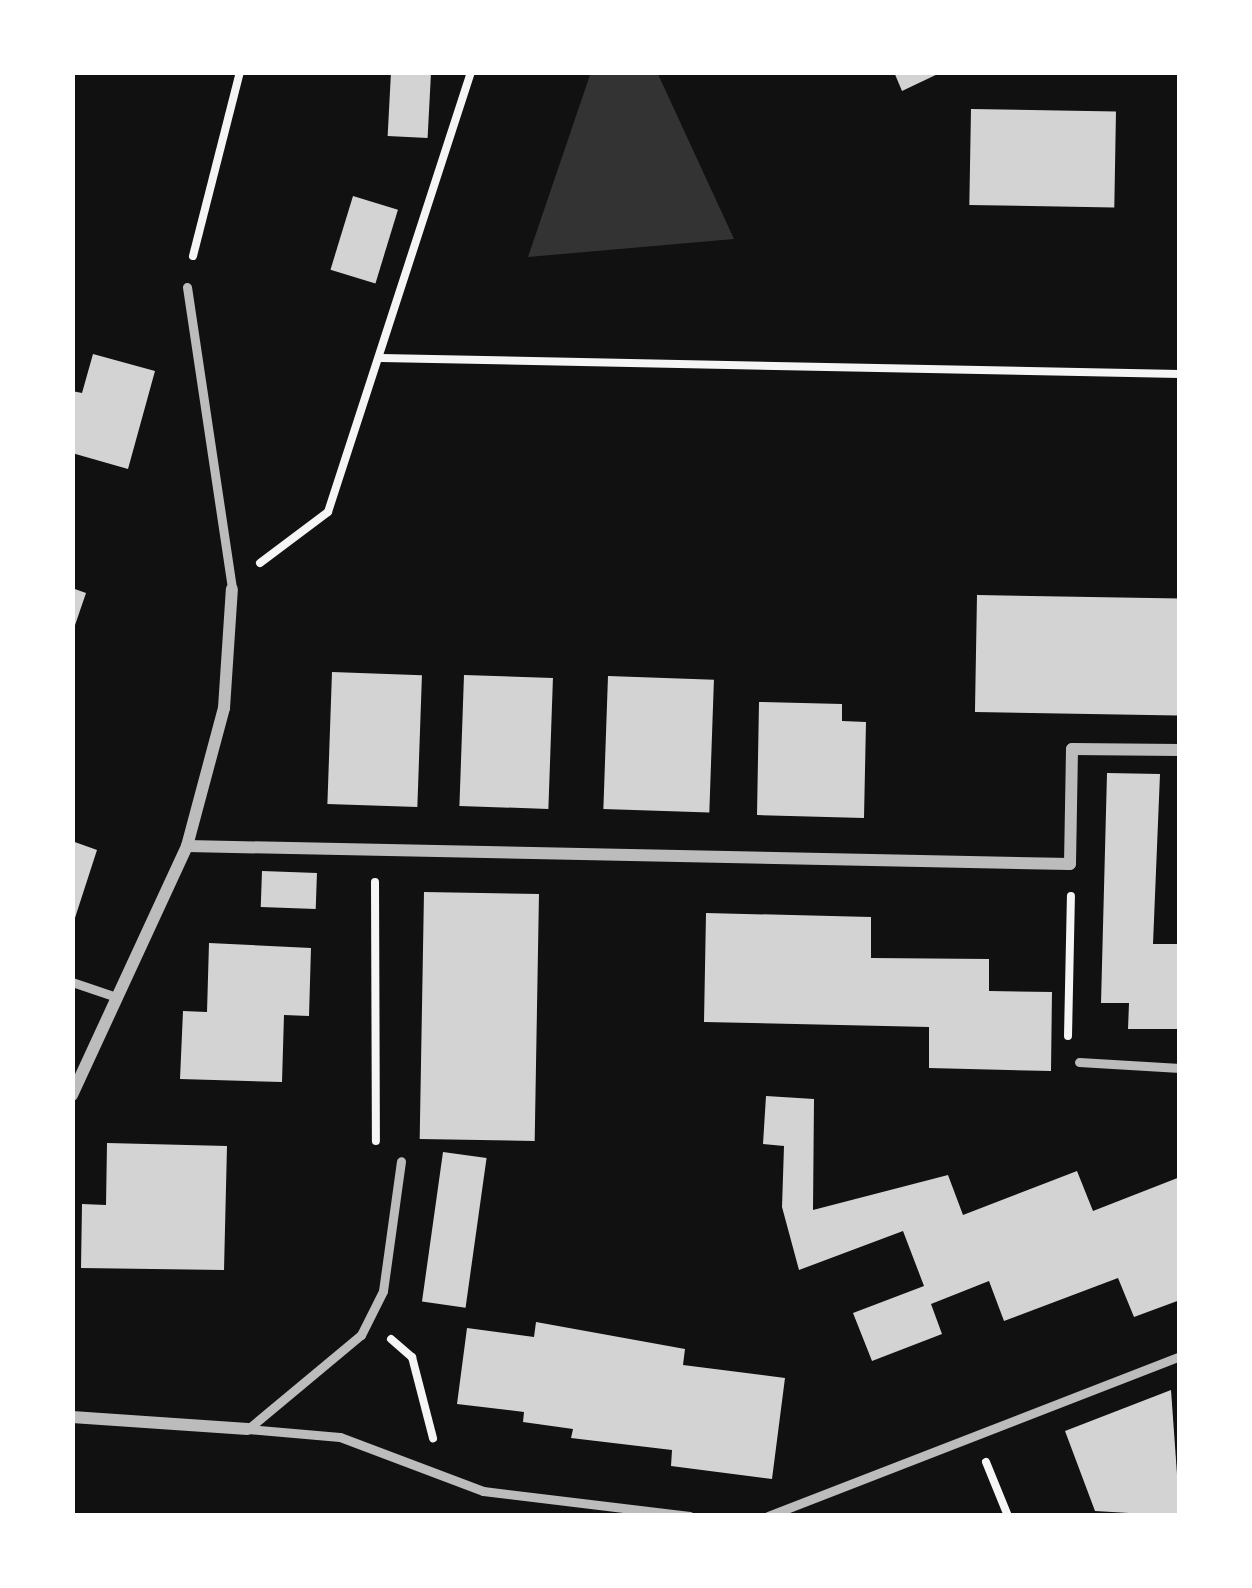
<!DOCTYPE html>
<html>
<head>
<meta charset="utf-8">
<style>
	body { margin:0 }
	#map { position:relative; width:1252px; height:1588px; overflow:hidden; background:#111; font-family:"Public Sans",sans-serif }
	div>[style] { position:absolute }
	.water>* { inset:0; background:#333 }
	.building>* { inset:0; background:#d3d3d3; transform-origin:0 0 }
	.path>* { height:8px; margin:-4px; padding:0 4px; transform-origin:4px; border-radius:4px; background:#f5f5f5 }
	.service>* { height:9px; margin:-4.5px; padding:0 4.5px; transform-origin:4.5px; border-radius:4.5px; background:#bcbcbc }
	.minor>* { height:12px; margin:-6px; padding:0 6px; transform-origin:6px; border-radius:6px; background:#bcbcbc }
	span { translate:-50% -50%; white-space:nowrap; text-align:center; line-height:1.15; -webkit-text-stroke:9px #fff; paint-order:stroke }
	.frame { position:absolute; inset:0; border:75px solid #fff; pointer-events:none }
</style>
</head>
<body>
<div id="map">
	<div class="water">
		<i style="clip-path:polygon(591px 72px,657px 72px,734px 239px,528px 257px)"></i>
	</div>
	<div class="building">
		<i style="left:391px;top:72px;width:40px;height:64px;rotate:3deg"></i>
		<i style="clip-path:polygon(894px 72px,942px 72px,902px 91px)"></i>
		<i style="left:971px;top:109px;width:145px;height:96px;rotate:1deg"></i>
		<i style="left:353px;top:196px;width:47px;height:77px;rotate:17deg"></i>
		<i style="clip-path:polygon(93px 354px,155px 371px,128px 469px,72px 453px,72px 391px,82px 393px)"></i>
		<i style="clip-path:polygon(72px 588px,86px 593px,73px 631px,72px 631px)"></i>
		<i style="left:977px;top:595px;width:203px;height:117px;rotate:1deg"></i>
		<i style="left:332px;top:672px;width:90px;height:132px;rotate:2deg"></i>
		<i style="left:464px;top:675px;width:89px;height:131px;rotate:2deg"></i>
		<i style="left:608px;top:676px;width:106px;height:133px;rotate:2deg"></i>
		<i style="clip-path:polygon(759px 702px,842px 704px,842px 721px,866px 722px,864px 818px,757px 815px)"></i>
		<i style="clip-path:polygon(1107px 773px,1160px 774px,1153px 944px,1180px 944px,1180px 1029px,1128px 1029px,1129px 1003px,1101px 1003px)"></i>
		<i style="clip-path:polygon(72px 841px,97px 850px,73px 924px,72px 924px)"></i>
		<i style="left:262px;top:871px;width:55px;height:36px;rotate:2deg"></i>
		<i style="left:424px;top:892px;width:115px;height:247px;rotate:1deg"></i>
		<i style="clip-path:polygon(706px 913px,871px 917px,871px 958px,989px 959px,989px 991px,1052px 992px,1051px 1071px,929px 1068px,929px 1027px,704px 1022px)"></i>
		<i style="clip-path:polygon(209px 943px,311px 948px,309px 1016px,284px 1015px,282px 1082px,180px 1079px,183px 1011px,207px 1012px)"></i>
		<i style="clip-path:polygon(766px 1096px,814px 1099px,813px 1210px,948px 1175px,963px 1215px,1077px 1171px,1093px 1211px,1180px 1177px,1180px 1300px,1134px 1317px,1118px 1278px,1004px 1321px,989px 1281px,931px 1304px,942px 1334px,872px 1361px,853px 1313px,924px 1286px,903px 1231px,799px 1270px,782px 1207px,784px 1146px,763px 1144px)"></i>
		<i style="clip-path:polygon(107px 1143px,227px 1146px,224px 1270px,81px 1268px,82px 1204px,106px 1205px)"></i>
		<i style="left:443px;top:1152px;width:44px;height:151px;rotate:8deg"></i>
		<i style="clip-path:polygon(536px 1322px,685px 1349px,683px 1365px,785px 1378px,772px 1479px,671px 1466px,672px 1450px,571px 1438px,573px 1429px,523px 1422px,524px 1412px,457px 1404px,467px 1328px,534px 1337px)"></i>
		<i style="clip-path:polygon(1171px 1390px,1180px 1516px,1095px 1511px,1065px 1431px)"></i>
	</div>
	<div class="path">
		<i style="left:193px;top:256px;width:190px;rotate:-75.7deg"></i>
		<i style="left:381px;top:358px;width:799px;rotate:1.15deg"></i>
		<i style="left:260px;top:563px;width:85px;rotate:-36.9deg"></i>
		<i style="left:328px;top:512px;width:463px;rotate:-72deg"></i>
		<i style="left:375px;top:882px;width:259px;rotate:89.8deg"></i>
		<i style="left:1068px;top:1036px;width:140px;rotate:-88.8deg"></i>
		<i style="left:391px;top:1339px;width:28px;rotate:41deg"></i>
		<i style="left:412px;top:1357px;width:84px;rotate:75.5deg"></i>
		<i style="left:986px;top:1462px;width:58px;rotate:67.8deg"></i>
	</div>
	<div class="service">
		<i style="left:187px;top:287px;width:305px;rotate:81.5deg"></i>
		<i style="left:72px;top:982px;width:46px;rotate:18.8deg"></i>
		<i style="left:1079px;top:1062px;width:101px;rotate:3.4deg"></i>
		<i style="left:248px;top:1429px;width:92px;rotate:5deg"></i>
		<i style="left:340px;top:1437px;width:153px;rotate:20.7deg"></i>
		<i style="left:483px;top:1491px;width:208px;rotate:6.9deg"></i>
		<i style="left:248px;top:1429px;width:147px;rotate:-39.8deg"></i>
		<i style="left:361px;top:1335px;width:49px;rotate:-63.4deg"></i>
		<i style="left:383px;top:1291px;width:131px;rotate:-82.1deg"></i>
		<i style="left:768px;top:1516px;width:442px;rotate:-21.2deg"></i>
	</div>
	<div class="minor">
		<i style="left:187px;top:846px;width:883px;rotate:1.17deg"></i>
		<i style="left:1070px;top:864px;width:115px;rotate:-89deg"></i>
		<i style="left:1072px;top:749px;width:108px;rotate:0.5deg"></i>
		<i style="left:72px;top:1095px;width:274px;rotate:-65.2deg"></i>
		<i style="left:187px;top:846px;width:143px;rotate:-75deg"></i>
		<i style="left:224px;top:708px;width:119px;rotate:-86.2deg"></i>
		<i style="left:72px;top:1417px;width:176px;rotate:3.9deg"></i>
	</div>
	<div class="frame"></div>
</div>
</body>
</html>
